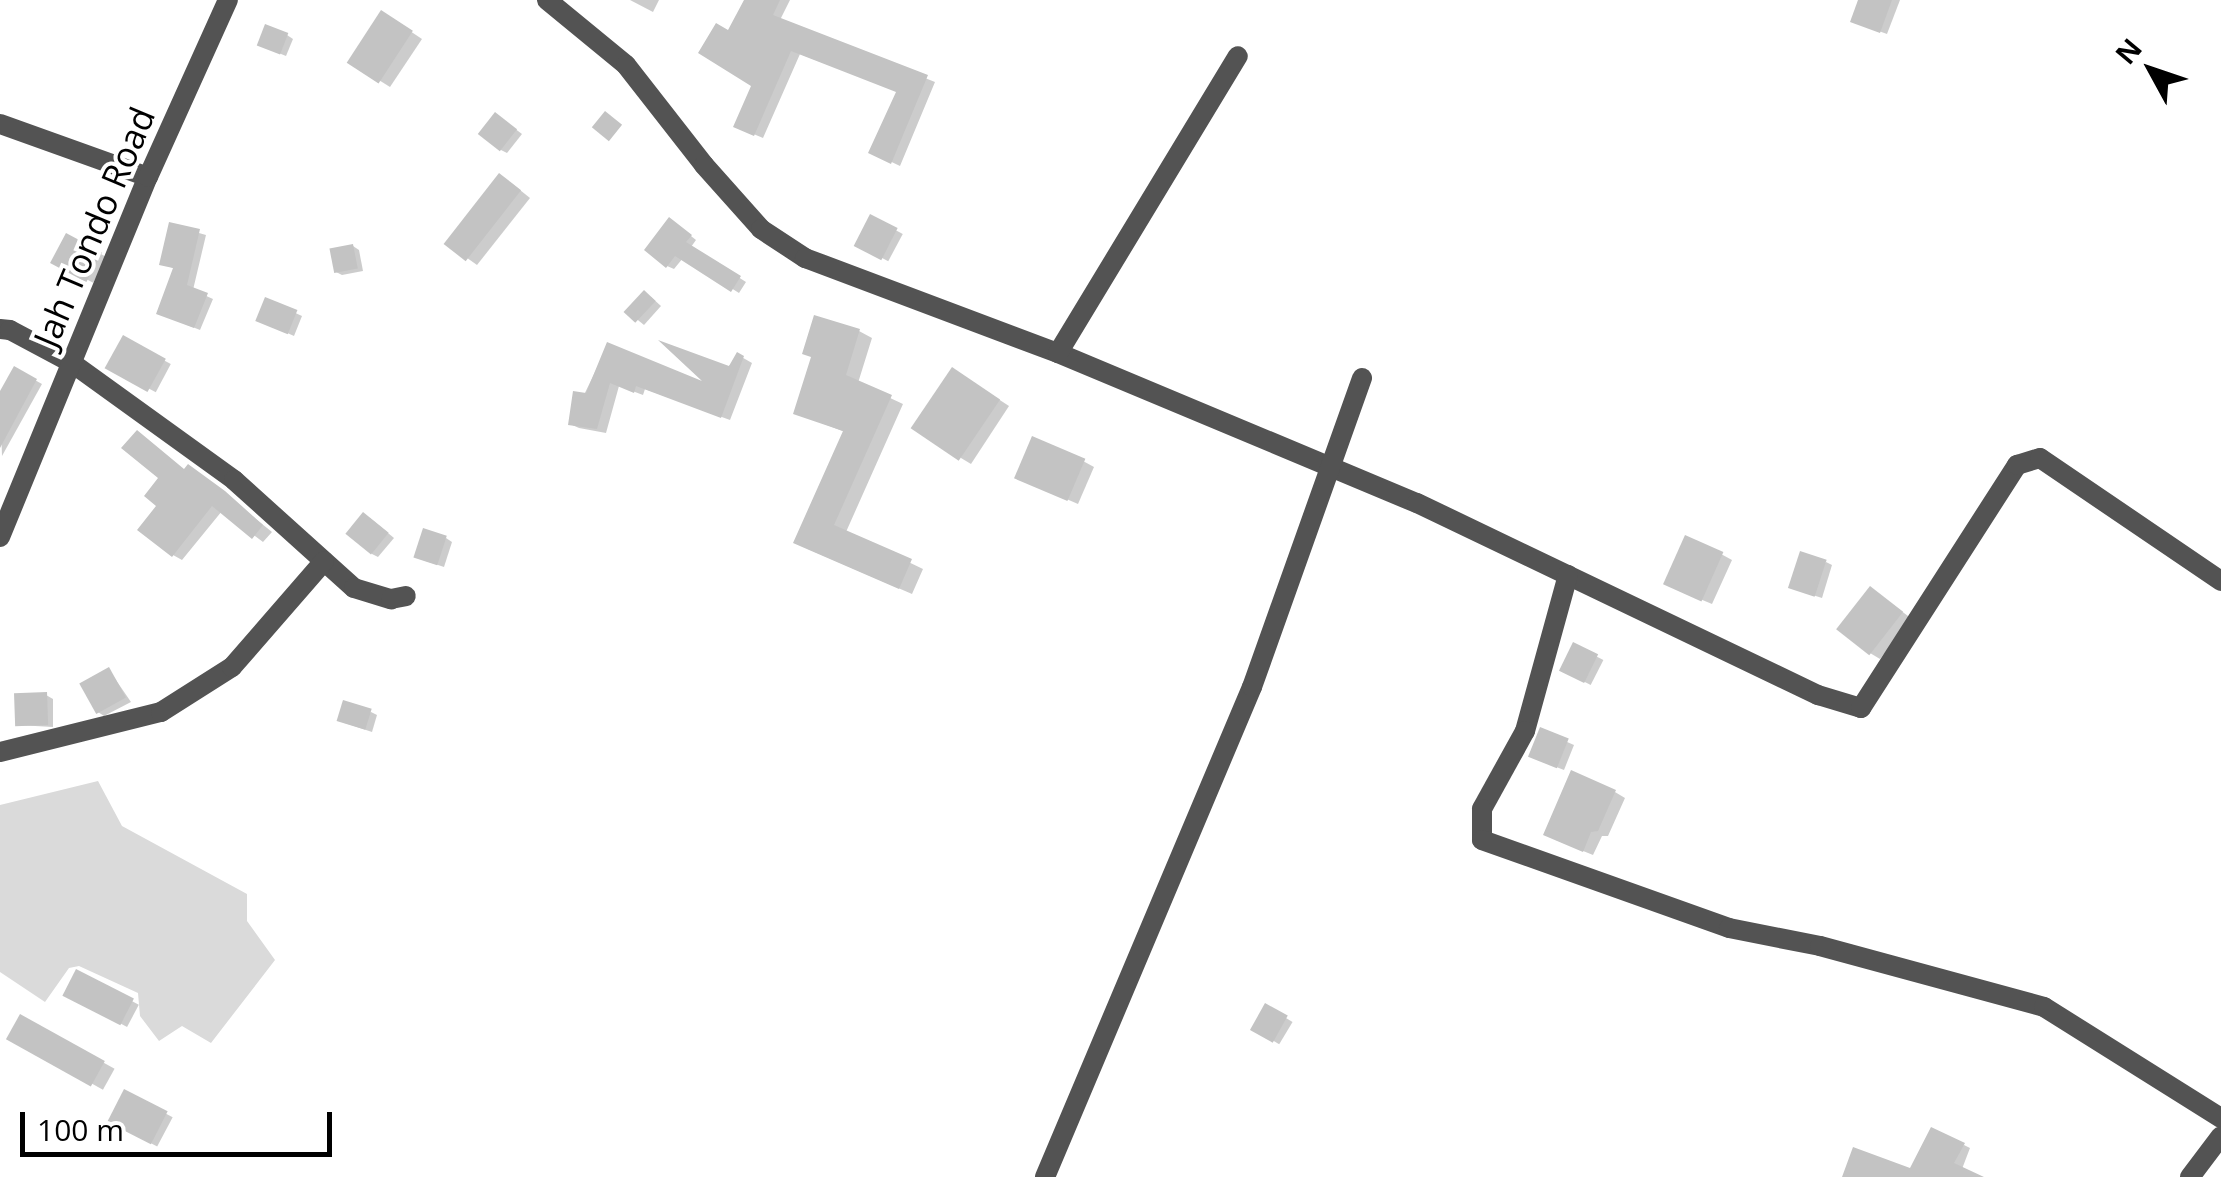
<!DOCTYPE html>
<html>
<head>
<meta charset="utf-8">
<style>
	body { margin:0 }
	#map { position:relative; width:2221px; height:1177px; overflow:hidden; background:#fff; font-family:"Open Sans",sans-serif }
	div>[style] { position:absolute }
	.green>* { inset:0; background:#dadada }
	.shadow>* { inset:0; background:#0003; transform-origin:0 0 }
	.building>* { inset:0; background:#c3c3c3; transform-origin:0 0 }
	.street>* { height:20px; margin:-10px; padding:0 10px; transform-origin:10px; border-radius:10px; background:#535353 }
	span { translate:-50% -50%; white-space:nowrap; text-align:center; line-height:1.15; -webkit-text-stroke:8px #fff; paint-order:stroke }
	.street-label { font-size:35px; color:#000 }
	.north { position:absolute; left:2101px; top:20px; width:100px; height:100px; -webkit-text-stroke:8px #fff; paint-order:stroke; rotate:310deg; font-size:28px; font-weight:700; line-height:40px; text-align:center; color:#000 }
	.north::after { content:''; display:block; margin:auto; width:35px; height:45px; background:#000; clip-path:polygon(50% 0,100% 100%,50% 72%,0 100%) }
	.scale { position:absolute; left:20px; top:1112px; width:312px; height:45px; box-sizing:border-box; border:5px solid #000; border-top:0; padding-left:12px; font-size:30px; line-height:35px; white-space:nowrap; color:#000; -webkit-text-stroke:8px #fff; paint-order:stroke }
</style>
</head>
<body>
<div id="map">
	<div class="green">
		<i style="clip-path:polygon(98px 781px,122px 826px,247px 894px,247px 921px,275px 960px,211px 1043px,182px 1026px,159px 1041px,140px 1016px,138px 993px,79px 966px,69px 968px,45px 1002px,0 972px,0 805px)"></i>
	</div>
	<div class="shadow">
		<i style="clip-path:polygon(630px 0,659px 0,653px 12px)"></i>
		<i style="clip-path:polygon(747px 0,790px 0,780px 20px,935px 82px,900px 166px,879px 156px,899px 92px,800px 54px,763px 138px,744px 130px,755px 85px,729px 34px)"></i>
		<i style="clip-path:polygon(1861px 0,1900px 0,1887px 34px,1859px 24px)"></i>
		<i style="clip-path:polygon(392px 19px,422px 39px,390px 87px,350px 62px)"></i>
		<i style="clip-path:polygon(287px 35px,293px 39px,286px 56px,266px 48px)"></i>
		<i style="clip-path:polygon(502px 119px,522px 134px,507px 153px,501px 150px)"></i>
		<i style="clip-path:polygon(510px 182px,530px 198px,477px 265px,446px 243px)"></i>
		<i style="left:871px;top:217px;width:36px;height:31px;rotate:28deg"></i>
		<i style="clip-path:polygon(676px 224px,696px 240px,691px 247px,746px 282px,739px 293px,683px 258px,674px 269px,667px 266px)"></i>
		<i style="clip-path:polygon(171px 225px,206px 235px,193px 290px,213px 299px,200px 330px,165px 316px,176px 269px,162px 264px)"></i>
		<i style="left:67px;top:236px;width:45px;height:29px;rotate:28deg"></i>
		<i style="clip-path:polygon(353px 246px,359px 250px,363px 271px,342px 275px,336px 272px)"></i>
		<i style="clip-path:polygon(651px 297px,661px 306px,644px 325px,628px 312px)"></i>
		<i style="clip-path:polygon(267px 300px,302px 316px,294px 336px,265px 323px)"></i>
		<i style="clip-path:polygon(859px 331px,872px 338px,858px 383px,903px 404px,846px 532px,923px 569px,912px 594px,808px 549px,845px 432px,796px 413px)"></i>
		<i style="left:124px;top:339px;width:53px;height:32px;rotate:28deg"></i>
		<i style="clip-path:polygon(608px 345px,712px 387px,738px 355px,752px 363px,730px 420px,645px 389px,643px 395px,619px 386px,606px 433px,579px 428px,570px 424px)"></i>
		<i style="clip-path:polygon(15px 369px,42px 384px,2px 456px,0 394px)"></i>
		<i style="clip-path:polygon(963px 376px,1009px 406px,971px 464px,961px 458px)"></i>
		<i style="clip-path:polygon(1083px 461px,1094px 467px,1078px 504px,1027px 482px)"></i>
		<i style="clip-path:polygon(186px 470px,198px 472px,272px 532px,263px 542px,222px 511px,182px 560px,173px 555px,160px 506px,161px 478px)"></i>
		<i style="clip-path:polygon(370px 518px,394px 538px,378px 557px,372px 554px)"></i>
		<i style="clip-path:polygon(446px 538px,452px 542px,444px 567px,423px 560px)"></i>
		<i style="clip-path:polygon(1721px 554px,1732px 560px,1712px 604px,1676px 589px)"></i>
		<i style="clip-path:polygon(1826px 562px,1832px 565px,1822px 598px,1797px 590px)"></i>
		<i style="clip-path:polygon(1880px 595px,1912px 619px,1880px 659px,1870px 653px)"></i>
		<i style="left:1574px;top:645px;width:33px;height:28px;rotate:27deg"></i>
		<i style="clip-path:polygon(109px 670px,131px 702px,104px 716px,98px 712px)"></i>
		<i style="clip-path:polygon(46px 695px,53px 699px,53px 727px,17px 725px)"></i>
		<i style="clip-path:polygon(371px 712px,377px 715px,372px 732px,345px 723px)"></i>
		<i style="clip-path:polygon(1542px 731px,1574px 745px,1564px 770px,1536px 759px)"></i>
		<i style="clip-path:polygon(1615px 792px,1625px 798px,1608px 836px,1602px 836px,1593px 855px,1556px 840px)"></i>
		<i style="left:77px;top:972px;width:70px;height:25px;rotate:28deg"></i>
		<i style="left:1266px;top:1006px;width:31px;height:26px;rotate:31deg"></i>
		<i style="left:21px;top:1017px;width:107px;height:24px;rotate:29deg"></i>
		<i style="left:125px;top:1092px;width:54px;height:33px;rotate:28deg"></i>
		<i style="clip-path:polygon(1964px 1145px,1970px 1148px,1962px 1169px,1971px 1177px,1845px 1177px,1912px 1170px)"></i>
	</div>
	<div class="building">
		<i style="clip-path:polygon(744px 0,780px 0,773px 15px,928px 75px,891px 164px,868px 153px,896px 92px,791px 51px,754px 136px,733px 127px,751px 86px,698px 53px,716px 23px,728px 30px)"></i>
		<i style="clip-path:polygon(1858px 0,1892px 0,1880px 33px,1850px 22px)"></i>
		<i style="left:381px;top:10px;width:38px;height:63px;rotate:33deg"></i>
		<i style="left:265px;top:24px;width:25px;height:23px;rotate:21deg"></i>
		<i style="left:605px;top:111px;width:22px;height:21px;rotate:39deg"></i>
		<i style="left:495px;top:112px;width:28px;height:28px;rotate:38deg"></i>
		<i style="left:499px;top:173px;width:28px;height:90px;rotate:38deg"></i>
		<i style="left:870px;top:214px;width:31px;height:36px;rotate:27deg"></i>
		<i style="clip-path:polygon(669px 217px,692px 235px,686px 242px,741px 276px,731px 292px,675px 256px,666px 268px,644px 250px)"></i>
		<i style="clip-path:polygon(169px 222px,200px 229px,187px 285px,208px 293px,194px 328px,156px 314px,173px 268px,159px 265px)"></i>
		<i style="left:66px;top:233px;width:41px;height:34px;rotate:28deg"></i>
		<i style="left:353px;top:244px;width:25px;height:24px;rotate:79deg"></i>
		<i style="left:644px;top:290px;width:16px;height:30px;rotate:43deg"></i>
		<i style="left:265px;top:297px;width:35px;height:26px;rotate:22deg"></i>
		<i style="clip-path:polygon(814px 315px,860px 329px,846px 375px,892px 395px,834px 525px,912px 559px,899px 589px,793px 543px,843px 431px,793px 414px,811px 357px,802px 354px)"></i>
		<i style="left:123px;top:335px;width:49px;height:38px;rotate:29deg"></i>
		<i style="clip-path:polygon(658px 340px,729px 366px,737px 352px,744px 356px,721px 418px,636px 386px,634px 393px,610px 383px,597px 429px,568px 425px,573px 391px,586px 393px,607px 342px,702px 381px)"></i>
		<i style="clip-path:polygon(14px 366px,37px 379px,0 448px,0 391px)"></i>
		<i style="left:952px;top:367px;width:58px;height:74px;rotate:34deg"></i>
		<i style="clip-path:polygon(137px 430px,184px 469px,188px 464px,225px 491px,263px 525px,252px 539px,212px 506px,172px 557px,137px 530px,156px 506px,144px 496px,158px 478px,121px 448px)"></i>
		<i style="left:1032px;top:436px;width:58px;height:46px;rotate:23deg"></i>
		<i style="left:363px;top:512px;width:33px;height:28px;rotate:39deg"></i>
		<i style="left:423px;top:528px;width:25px;height:31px;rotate:18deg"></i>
		<i style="left:1685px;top:535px;width:42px;height:54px;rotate:24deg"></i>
		<i style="left:1800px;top:551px;width:28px;height:39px;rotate:18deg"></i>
		<i style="left:1870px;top:586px;width:42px;height:55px;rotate:38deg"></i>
		<i style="left:1573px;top:642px;width:28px;height:32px;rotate:26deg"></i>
		<i style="left:109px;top:667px;width:35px;height:34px;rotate:61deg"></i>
		<i style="left:47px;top:692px;width:33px;height:33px;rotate:88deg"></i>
		<i style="left:343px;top:700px;width:30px;height:22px;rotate:17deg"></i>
		<i style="left:1540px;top:727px;width:31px;height:32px;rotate:22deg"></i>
		<i style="clip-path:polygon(1571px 770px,1616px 790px,1598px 831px,1591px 832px,1583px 852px,1543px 835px)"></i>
		<i style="left:76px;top:969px;width:65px;height:30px;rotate:27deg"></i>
		<i style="left:1265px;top:1003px;width:26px;height:31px;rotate:29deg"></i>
		<i style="left:20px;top:1014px;width:97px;height:29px;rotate:29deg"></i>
		<i style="left:124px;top:1089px;width:49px;height:37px;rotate:27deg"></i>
		<i style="clip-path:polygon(1931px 1127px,1965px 1143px,1954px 1163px,1984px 1177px,1842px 1177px,1853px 1147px,1910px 1168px)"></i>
	</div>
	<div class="street">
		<i style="left:547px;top:0;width:102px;rotate:39.4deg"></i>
		<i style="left:626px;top:65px;width:127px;rotate:52deg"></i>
		<i style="left:704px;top:165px;width:86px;rotate:48.3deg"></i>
		<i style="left:761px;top:229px;width:53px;rotate:33.4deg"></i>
		<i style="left:805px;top:258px;width:270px;rotate:20.6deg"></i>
		<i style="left:1058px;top:353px;width:389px;rotate:22.7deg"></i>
		<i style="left:1417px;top:503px;width:445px;rotate:25.6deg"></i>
		<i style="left:1818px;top:695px;width:45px;rotate:16.8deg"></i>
		<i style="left:1861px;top:708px;width:289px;rotate:-57.3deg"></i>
		<i style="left:2017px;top:465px;width:24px;rotate:-17deg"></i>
		<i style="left:2040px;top:458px;width:219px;rotate:34.2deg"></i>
		<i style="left:0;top:124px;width:157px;rotate:19.7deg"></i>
		<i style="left:0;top:329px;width:10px;rotate:6deg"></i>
		<i style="left:10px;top:330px;width:70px;rotate:28deg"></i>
		<i style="left:72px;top:363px;width:200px;rotate:35.8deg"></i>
		<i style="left:234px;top:480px;width:161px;rotate:42deg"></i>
		<i style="left:354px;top:588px;width:39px;rotate:17deg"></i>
		<i style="left:391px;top:599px;width:15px;rotate:-11deg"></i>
		<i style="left:1058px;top:353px;width:347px;rotate:-58.8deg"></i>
		<i style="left:0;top:537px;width:389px;rotate:-67.7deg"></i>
		<i style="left:148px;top:177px;width:194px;rotate:-65.7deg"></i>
		<i style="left:1568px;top:575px;width:162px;rotate:105.4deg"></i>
		<i style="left:1525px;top:731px;width:89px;rotate:118.9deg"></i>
		<i style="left:1482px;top:809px;width:31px;rotate:90deg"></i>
		<i style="left:1482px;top:840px;width:262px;rotate:19.6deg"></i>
		<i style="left:1729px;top:928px;width:93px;rotate:11.2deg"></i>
		<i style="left:1820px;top:946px;width:232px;rotate:15.2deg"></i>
		<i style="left:2044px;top:1007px;width:209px;rotate:32.1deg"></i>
		<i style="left:0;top:752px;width:166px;rotate:-14deg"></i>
		<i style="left:161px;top:712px;width:84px;rotate:-32.4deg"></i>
		<i style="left:232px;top:667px;width:140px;rotate:-49deg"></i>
		<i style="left:1045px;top:1177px;width:532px;rotate:-67.1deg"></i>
		<i style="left:1252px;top:687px;width:328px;rotate:-70.4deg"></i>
		<i style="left:2190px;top:1177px;width:51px;rotate:-52.9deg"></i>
	</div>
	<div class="street-label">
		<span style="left:94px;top:227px;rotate:-67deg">Jah Tondo Road</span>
	</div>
	<div class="north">N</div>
	<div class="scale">100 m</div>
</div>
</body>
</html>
